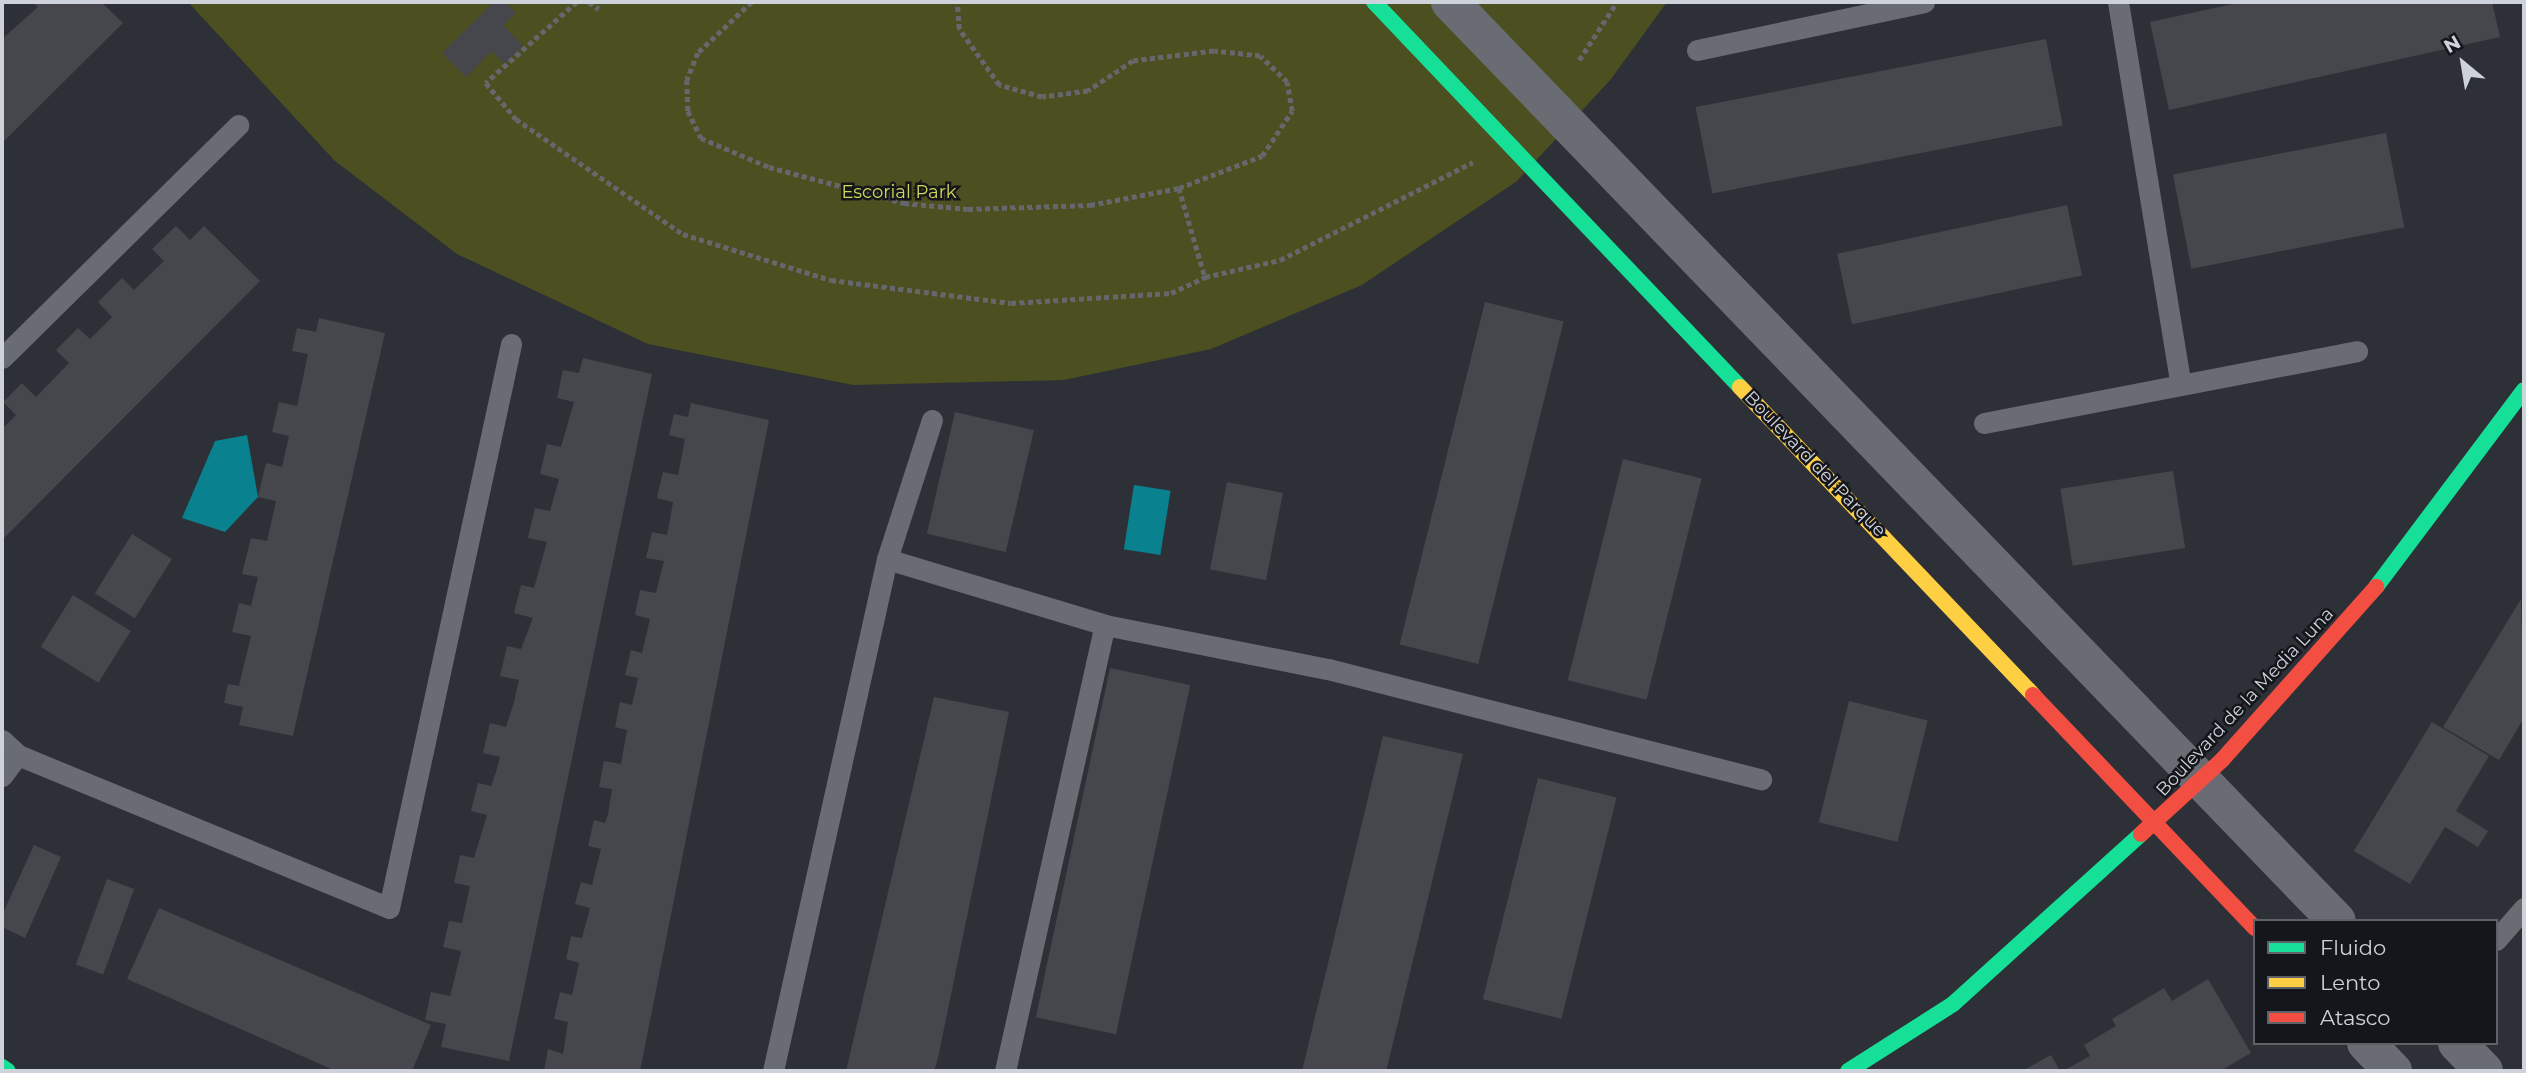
<!DOCTYPE html>
<html>
<head>
<meta charset="utf-8">
<style>
	body { margin:0 }
	#map { position:relative; width:2526px; height:1073px; overflow:hidden; background:#2d3037; font-family:Montserrat,sans-serif }
	div>[style] { position:absolute }
	.green>* { inset:0; background:#4c4f1f }
	.water>* { inset:0; background:#0a818f; transform-origin:0 0 }
	.building>* { inset:0; background:#45474d; transform-origin:0 0 }
	.path>* { height:4.5px; margin-top:-2.25px; transform-origin:0; background:repeating-linear-gradient(90deg,#65676d 0 5px,transparent 0 8.5px) }
	.lane>* { height:21px; margin:-10.5px; padding:0 10.5px; transform-origin:10.5px; border-radius:10.5px; background:#696c72 }
	.street>* { height:38px; margin:-19px; padding:0 19px; transform-origin:19px; border-radius:19px; background:#696c72 }
	.fast>* { height:16px; margin:-8px; padding:0 8px; transform-origin:8px; border-radius:8px; background:#16e098 }
	.slow>* { height:16px; margin:-8px; padding:0 8px; transform-origin:8px; border-radius:8px; background:#ffcf43 }
	.jam>* { height:16px; margin:-8px; padding:0 8px; transform-origin:8px; border-radius:8px; background:#f24e42 }
	span { translate:-50% -50%; white-space:nowrap; text-align:center; line-height:1.15; -webkit-text-stroke:5px #14161c; paint-order:stroke }
	.park-label { font-size:18px; color:#d0d957 }
	.street-label { font-size:18px; color:#ced2da }
	.frame { position:absolute; inset:0; border:4px solid #ced2da; pointer-events:none }
	.legend { position:absolute; left:2253px; top:919px; width:245px; height:126px; box-sizing:border-box; background:#14161c; border:2px solid #5e6168; margin:0; padding:9px 12px; list-style:none; font-size:21px; color:#ced2da }
	.legend li { display:flex; align-items:center; gap:14px; height:35px }
	.legend b { width:35px; border:2px solid #5e6168 }
	.north { position:absolute; left:2428px; top:28px; width:70px; height:70px; -webkit-text-stroke:5px #14161c; paint-order:stroke; rotate:330deg; font-size:19px; font-weight:700; line-height:28px; text-align:center; color:#ced2da }
	.north::after { content:''; display:block; margin:auto; width:24px; height:32px; background:#ced2da; clip-path:polygon(50% 0,100% 100%,50% 72%,0 100%) }
</style>
</head>
<body>
<div id="map">
	<div class="green">
		<i style="clip-path:polygon(188px 2px,1667px 2px,1611px 79px,1517px 181px,1362px 285px,1211px 349px,1064px 380px,853px 385px,648px 344px,457px 254px,335px 161px)"></i>
	</div>
	<div class="water">
		<i style="clip-path:polygon(247px 435px,258px 497px,225px 532px,182px 518px,215px 441px)"></i>
		<i style="left:1134px;top:485px;width:37px;height:65px;rotate:9deg"></i>
	</div>
	<div class="building">
		<i style="clip-path:polygon(32px 2px,101px 2px,123px 23px,2px 143px,2px 39px,38px 7px)"></i>
		<i style="clip-path:polygon(494px 2px,505px 2px,516px 13px,503px 25px,523px 46px,505px 64px,492px 51px,466px 77px,442px 53px)"></i>
		<i style="clip-path:polygon(2242px 2px,2492px 2px,2500px 37px,2169px 110px,2150px 22px)"></i>
		<i style="left:2046px;top:39px;width:88px;height:357px;rotate:79deg"></i>
		<i style="left:2386px;top:133px;width:96px;height:217px;rotate:79deg"></i>
		<i style="left:2067px;top:205px;width:72px;height:235px;rotate:78deg"></i>
		<i style="clip-path:polygon(176px 226px,190px 240px,204px 226px,260px 281px,2px 540px,2px 429px,16px 415px,3px 402px,22px 383px,36px 397px,69px 363px,56px 350px,78px 328px,90px 339px,112px 317px,98px 302px,122px 278px,134px 290px,164px 261px,152px 249px)"></i>
		<i style="left:1485px;top:302px;width:81px;height:353px;rotate:14deg"></i>
		<i style="clip-path:polygon(319px 318px,385px 333px,293px 736px,239px 725px,243px 707px,224px 703px,228px 684px,239px 686px,251px 636px,232px 632px,239px 603px,251px 606px,258px 577px,242px 574px,251px 538px,267px 541px,276px 501px,258px 497px,266px 463px,282px 467px,289px 436px,272px 432px,279px 402px,297px 406px,308px 354px,292px 351px,297px 328px,316px 332px)"></i>
		<i style="clip-path:polygon(583px 358px,652px 374px,509px 1061px,441px 1047px,446px 1024px,425px 1020px,431px 992px,450px 996px,455px 977px,461px 951px,443px 947px,449px 921px,462px 923px,470px 886px,454px 883px,460px 855px,474px 858px,487px 815px,471px 811px,478px 783px,491px 786px,496px 772px,500px 757px,483px 753px,490px 723px,506px 727px,514px 702px,519px 680px,500px 676px,507px 646px,521px 649px,533px 618px,514px 613px,521px 585px,534px 588px,547px 542px,528px 538px,535px 508px,550px 511px,559px 479px,540px 474px,547px 444px,561px 447px,574px 402px,557px 398px,563px 370px,579px 373px)"></i>
		<i style="clip-path:polygon(691px 403px,769px 420px,640px 1071px,544px 1071px,548px 1049px,563px 1054px,568px 1022px,554px 1019px,560px 992px,572px 995px,579px 963px,566px 959px,571px 936px,582px 938px,590px 908px,575px 904px,581px 882px,592px 885px,601px 849px,588px 846px,594px 820px,605px 823px,608px 814px,612px 789px,599px 787px,604px 761px,621px 764px,627px 730px,615px 727px,620px 702px,632px 705px,638px 678px,625px 675px,631px 650px,642px 653px,650px 619px,635px 615px,640px 590px,656px 593px,664px 561px,646px 558px,652px 532px,667px 535px,670px 520px,673px 502px,657px 498px,663px 472px,678px 475px,685px 439px,669px 435px,674px 414px,688px 417px)"></i>
		<i style="left:955px;top:412px;width:81px;height:125px;rotate:13deg"></i>
		<i style="left:1623px;top:459px;width:81px;height:228px;rotate:14deg"></i>
		<i style="left:2173px;top:471px;width:78px;height:114px;rotate:81deg"></i>
		<i style="left:1227px;top:482px;width:57px;height:89px;rotate:11deg"></i>
		<i style="left:132px;top:534px;width:47px;height:70px;rotate:32deg"></i>
		<i style="left:73px;top:595px;width:68px;height:61px;rotate:32deg"></i>
		<i style="clip-path:polygon(2521px 599px,2524px 718px,2499px 760px,2443px 727px)"></i>
		<i style="left:1110px;top:668px;width:82px;height:357px;rotate:12deg"></i>
		<i style="clip-path:polygon(934px 697px,1009px 712px,938px 1058px,934px 1071px,846px 1071px)"></i>
		<i style="left:1849px;top:701px;width:81px;height:125px;rotate:14deg"></i>
		<i style="clip-path:polygon(2432px 722px,2489px 756px,2456px 811px,2488px 831px,2478px 847px,2445px 827px,2410px 884px,2354px 851px)"></i>
		<i style="clip-path:polygon(1383px 736px,1463px 754px,1393px 1043px,1386px 1071px,1302px 1071px)"></i>
		<i style="left:1538px;top:778px;width:81px;height:228px;rotate:14deg"></i>
		<i style="clip-path:polygon(34px 845px,61px 857px,25px 938px,2px 927px,2px 915px)"></i>
		<i style="left:107px;top:879px;width:29px;height:91px;rotate:20deg"></i>
		<i style="clip-path:polygon(159px 908px,431px 1025px,412px 1071px,336px 1071px,127px 979px)"></i>
		<i style="clip-path:polygon(2208px 979px,2251px 1053px,2220px 1071px,2063px 1071px,2090px 1056px,2084px 1045px,2116px 1026px,2112px 1019px,2164px 988px,2172px 1001px)"></i>
		<i style="clip-path:polygon(2051px 1055px,2060px 1071px,2022px 1071px)"></i>
	</div>
	<div class="path">
		<i style="left:577px;top:2px;width:122px;rotate:138.3deg"></i>
		<i style="left:486px;top:83px;width:47px;rotate:50.2deg"></i>
		<i style="left:516px;top:119px;width:203px;rotate:34.6deg"></i>
		<i style="left:683px;top:234px;width:155px;rotate:17.3deg"></i>
		<i style="left:831px;top:280px;width:181px;rotate:7.3deg"></i>
		<i style="left:1011px;top:303px;width:160px;rotate:-3.6deg"></i>
		<i style="left:1171px;top:293px;width:38px;rotate:-25deg"></i>
		<i style="left:1205px;top:277px;width:77px;rotate:-12.8deg"></i>
		<i style="left:1280px;top:260px;width:216px;rotate:-26.9deg"></i>
		<i style="left:589px;top:2px;width:12px;rotate:35deg"></i>
		<i style="left:752px;top:2px;width:74px;rotate:136.6deg"></i>
		<i style="left:698px;top:53px;width:29px;rotate:112deg"></i>
		<i style="left:687px;top:80px;width:31px;rotate:88deg"></i>
		<i style="left:688px;top:111px;width:30px;rotate:64deg"></i>
		<i style="left:701px;top:138px;width:74px;rotate:23.1deg"></i>
		<i style="left:769px;top:167px;width:140px;rotate:14.9deg"></i>
		<i style="left:904px;top:203px;width:64px;rotate:5.4deg"></i>
		<i style="left:968px;top:209px;width:122px;rotate:-1.9deg"></i>
		<i style="left:1090px;top:205px;width:91px;rotate:-10.8deg"></i>
		<i style="left:1179px;top:188px;width:89px;rotate:-21.1deg"></i>
		<i style="left:1262px;top:156px;width:54px;rotate:-56.3deg"></i>
		<i style="left:1292px;top:111px;width:29px;rotate:-100deg"></i>
		<i style="left:1287px;top:82px;width:37px;rotate:-136deg"></i>
		<i style="left:1260px;top:56px;width:46px;rotate:-173.8deg"></i>
		<i style="left:1214px;top:51px;width:82px;rotate:173deg"></i>
		<i style="left:1133px;top:61px;width:54px;rotate:146.3deg"></i>
		<i style="left:1088px;top:91px;width:46px;rotate:172.6deg"></i>
		<i style="left:1042px;top:97px;width:45px;rotate:-164.4deg"></i>
		<i style="left:999px;top:85px;width:69px;rotate:-125.5deg"></i>
		<i style="left:959px;top:29px;width:27px;rotate:-94deg"></i>
		<i style="left:1579px;top:60px;width:69px;rotate:-56.8deg"></i>
		<i style="left:1179px;top:188px;width:93px;rotate:73.7deg"></i>
	</div>
	<div class="lane">
		<i style="left:2118px;top:2px;width:388px;rotate:80.7deg"></i>
		<i style="left:1697px;top:50px;width:232px;rotate:-11.9deg"></i>
		<i style="left:2px;top:358px;width:332px;rotate:-44.6deg"></i>
		<i style="left:1984px;top:423px;width:380px;rotate:-10.9deg"></i>
		<i style="left:887px;top:559px;width:228px;rotate:16.8deg"></i>
		<i style="left:1105px;top:625px;width:227px;rotate:11.2deg"></i>
		<i style="left:1328px;top:669px;width:447px;rotate:14.3deg"></i>
		<i style="left:2px;top:740px;width:22px;rotate:43deg"></i>
		<i style="left:18px;top:755px;width:401px;rotate:22.4deg"></i>
		<i style="left:389px;top:908px;width:577px;rotate:-77.79deg"></i>
		<i style="left:2px;top:776px;width:26px;rotate:-53deg"></i>
		<i style="left:2496px;top:940px;width:43px;rotate:-48.8deg"></i>
		<i style="left:773px;top:1071px;width:525px;rotate:-77.45deg"></i>
		<i style="left:887px;top:559px;width:146px;rotate:-72.1deg"></i>
		<i style="left:1005px;top:1071px;width:457px;rotate:-77.4deg"></i>
	</div>
	<div class="street">
		<i style="left:1450px;top:2px;width:1277px;rotate:46.02deg"></i>
		<i style="left:2366px;top:1043px;width:39px;rotate:46deg"></i>
		<i style="left:2457px;top:1043px;width:39px;rotate:46deg"></i>
	</div>
	<div class="fast">
		<i style="left:1374px;top:2px;width:531px;rotate:46.45deg"></i>
		<i style="left:2376px;top:587px;width:246px;rotate:-53.1deg"></i>
		<i style="left:2px;top:1067px;width:7px;rotate:34deg"></i>
		<i style="left:1848px;top:1071px;width:125px;rotate:-32.5deg"></i>
		<i style="left:1953px;top:1004px;width:253px;rotate:-42.1deg"></i>
	</div>
	<div class="slow">
		<i style="left:1740px;top:387px;width:425px;rotate:46.4deg"></i>
	</div>
	<div class="jam">
		<i style="left:2033px;top:695px;width:322px;rotate:46.4deg"></i>
		<i style="left:2141px;top:834px;width:110px;rotate:-42.4deg"></i>
		<i style="left:2222px;top:760px;width:232px;rotate:-48.3deg"></i>
	</div>
	<div class="park-label">
		<span style="left:899px;top:192px">Escorial Park</span>
	</div>
	<div class="street-label">
		<span style="left:1815px;top:464px;rotate:46deg">Boulevard del Parque</span>
		<span style="left:2245px;top:702px;rotate:-47deg">Boulevard de la Media Luna</span>
	</div>
	<div class="frame"></div>
	<ul class="legend">
	<li><b style="height:9px;background:#16e098"></b>Fluido</li>
	<li><b style="height:9px;background:#ffcf43"></b>Lento</li>
	<li><b style="height:9px;background:#f24e42"></b>Atasco</li>
	</ul>
	<div class="north">N</div>
</div>
</body>
</html>
